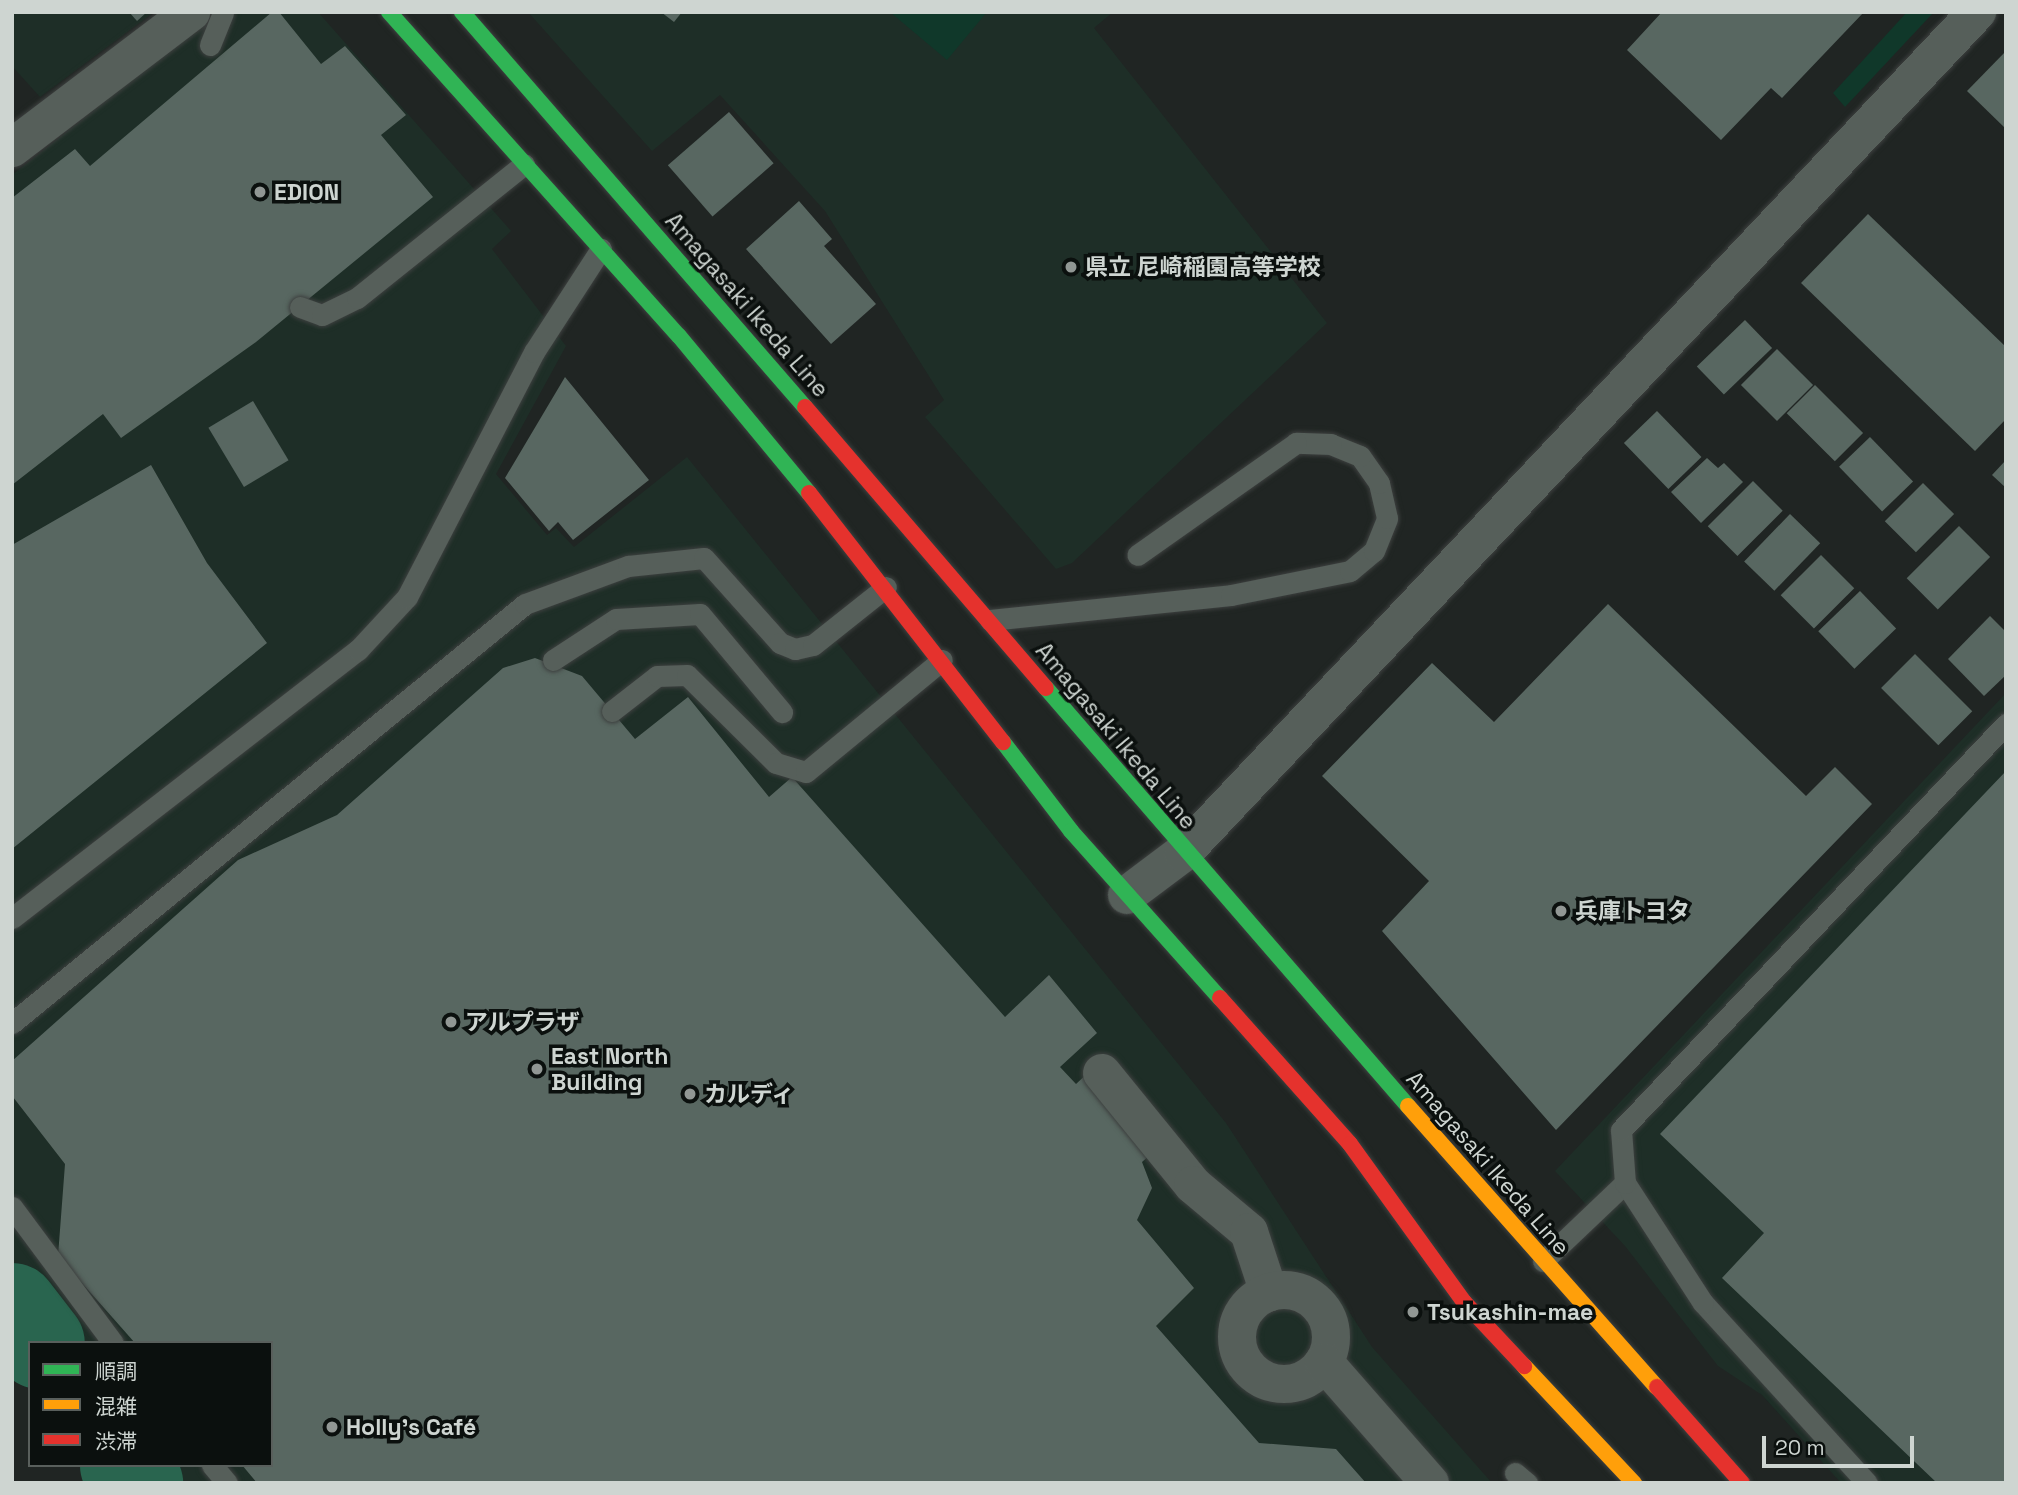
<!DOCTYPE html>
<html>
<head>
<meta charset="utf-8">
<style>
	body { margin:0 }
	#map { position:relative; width:2018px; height:1495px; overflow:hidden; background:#202523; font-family:"Space Grotesk","Noto Sans JP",sans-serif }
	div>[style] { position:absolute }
	.built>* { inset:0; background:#1e2e27 }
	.green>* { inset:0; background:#10382a }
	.river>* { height:91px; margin:-45.5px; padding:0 45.5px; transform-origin:45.5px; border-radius:45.5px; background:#29654f }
	.building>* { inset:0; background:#586761; transform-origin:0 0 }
	.roads { filter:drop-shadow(0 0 2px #3d403f) drop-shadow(0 0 2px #3d403f) }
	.lane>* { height:21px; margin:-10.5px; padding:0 10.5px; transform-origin:10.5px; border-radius:10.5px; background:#565f5a }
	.street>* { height:38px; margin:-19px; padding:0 19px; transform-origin:19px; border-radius:19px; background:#565f5a }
	.street>.ring { margin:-19px; padding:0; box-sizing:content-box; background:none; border:38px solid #565f5a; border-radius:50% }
	.fast>* { height:16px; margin:-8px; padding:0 8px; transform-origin:8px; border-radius:8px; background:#30b455 }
	.slow>* { height:16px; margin:-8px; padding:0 8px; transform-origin:8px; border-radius:8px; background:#ff9f0a }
	.jam>* { height:16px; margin:-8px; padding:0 8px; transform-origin:8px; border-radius:8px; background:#e5322d }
	.dots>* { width:19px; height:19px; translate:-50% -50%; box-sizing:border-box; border:4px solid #0b100e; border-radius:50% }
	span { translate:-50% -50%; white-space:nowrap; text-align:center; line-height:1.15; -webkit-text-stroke:7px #0b100e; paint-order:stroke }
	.poi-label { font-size:23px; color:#ced5d1; font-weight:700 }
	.left { translate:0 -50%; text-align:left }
	.street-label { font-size:23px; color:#ced5d1 }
	.frame { position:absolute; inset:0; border:14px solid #ced5d1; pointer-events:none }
	.legend { position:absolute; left:28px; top:1341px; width:245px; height:126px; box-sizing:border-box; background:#0b100e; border:2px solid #595f5c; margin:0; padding:9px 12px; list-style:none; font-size:21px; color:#ced5d1 }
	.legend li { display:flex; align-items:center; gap:14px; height:35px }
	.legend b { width:35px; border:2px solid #595f5c }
	.scale { position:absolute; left:1762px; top:1436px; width:152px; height:32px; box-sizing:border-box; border:4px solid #ced5d1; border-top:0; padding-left:9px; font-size:21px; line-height:24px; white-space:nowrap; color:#ced5d1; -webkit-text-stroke:5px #0b100e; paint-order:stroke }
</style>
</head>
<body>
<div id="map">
	<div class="built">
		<i style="clip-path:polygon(12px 12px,154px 12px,40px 97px,12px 66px)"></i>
		<i style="clip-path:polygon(218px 12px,318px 12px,511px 231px,492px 249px,566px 346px,496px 474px,547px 535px,556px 528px,574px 547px,687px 457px,1226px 1123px,1372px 1347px,1492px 1483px,170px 1483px,157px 1465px,271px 1465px,271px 1343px,62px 1343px,12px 1278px,12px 175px)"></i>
		<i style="clip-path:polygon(528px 12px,1113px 12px,1094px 28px,1327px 323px,1072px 563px,1056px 569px,925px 417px,944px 400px,825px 211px,720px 95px,652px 151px)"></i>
		<i style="clip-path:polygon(2006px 693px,2006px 1483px,1841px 1483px,1762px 1395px,1718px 1366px,1625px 1246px,1555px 1171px)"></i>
	</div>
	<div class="green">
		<i style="clip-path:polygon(890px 12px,987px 12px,947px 60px)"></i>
		<i style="clip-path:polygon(1907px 12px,1934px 12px,1845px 107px,1833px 93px)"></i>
	</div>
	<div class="river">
		<i style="left:12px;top:1308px;width:44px;rotate:52.4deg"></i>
		<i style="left:125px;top:1465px;width:22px;rotate:56deg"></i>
	</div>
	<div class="building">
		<i style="clip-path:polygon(129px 12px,147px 12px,137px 21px)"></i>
		<i style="clip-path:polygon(272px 12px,279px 12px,321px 64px,345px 46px,406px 115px,381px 135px,433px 197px,256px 342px,121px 438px,103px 414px,12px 485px,12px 198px,75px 149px,90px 166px)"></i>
		<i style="clip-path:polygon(661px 12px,682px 12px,674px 22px)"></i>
		<i style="clip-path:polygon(1662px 12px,1677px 13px,1864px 12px,1782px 98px,1771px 88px,1721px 140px,1627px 50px)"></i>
		<i style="clip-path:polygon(2006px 51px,2006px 129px,1967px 91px)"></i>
		<i style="left:729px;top:112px;width:68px;height:81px;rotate:49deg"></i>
		<i style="clip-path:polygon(799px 201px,832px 239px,824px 246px,876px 304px,831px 344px,746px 249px)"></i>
		<i style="clip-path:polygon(1868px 214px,2006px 347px,2006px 419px,1975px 451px,1801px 283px)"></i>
		<i style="left:1745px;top:320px;width:39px;height:67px;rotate:46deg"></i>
		<i style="left:1777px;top:349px;width:51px;height:51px;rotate:45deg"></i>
		<i style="clip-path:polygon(565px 377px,649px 480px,573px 540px,558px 522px,549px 531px,505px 478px)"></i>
		<i style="left:1815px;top:385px;width:68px;height:40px;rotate:45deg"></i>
		<i style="left:253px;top:401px;width:69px;height:52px;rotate:59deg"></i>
		<i style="left:1657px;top:411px;width:64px;height:46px;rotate:46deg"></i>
		<i style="left:1870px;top:437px;width:62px;height:43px;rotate:46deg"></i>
		<i style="clip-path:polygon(1707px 458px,1718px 468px,1724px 463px,1743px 482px,1701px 523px,1671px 492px)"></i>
		<i style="clip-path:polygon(2006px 460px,2006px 488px,1992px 475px)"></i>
		<i style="clip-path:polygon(151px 465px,207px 563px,267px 643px,12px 849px,12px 545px)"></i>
		<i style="left:1753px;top:481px;width:42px;height:64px;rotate:45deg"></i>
		<i style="left:1923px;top:483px;width:44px;height:54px;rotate:45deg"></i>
		<i style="left:1790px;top:514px;width:42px;height:66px;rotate:44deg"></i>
		<i style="left:1959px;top:526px;width:44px;height:74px;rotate:45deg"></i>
		<i style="left:1821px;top:555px;width:47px;height:57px;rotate:45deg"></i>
		<i style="left:1860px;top:591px;width:52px;height:58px;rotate:46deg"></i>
		<i style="clip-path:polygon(1608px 604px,1806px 796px,1835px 767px,1872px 804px,1556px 1130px,1382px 931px,1429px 881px,1322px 776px,1432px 663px,1494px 722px)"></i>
		<i style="clip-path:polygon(1990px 616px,2006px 632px,2006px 675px,1984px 696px,1948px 659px)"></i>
		<i style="left:1915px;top:654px;width:81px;height:48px;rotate:45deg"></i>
		<i style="clip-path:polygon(535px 658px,582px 676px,635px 739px,688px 697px,769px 797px,792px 777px,1005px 1017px,1049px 975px,1097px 1033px,1060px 1067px,1076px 1084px,1090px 1071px,1159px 1147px,1142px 1162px,1152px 1188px,1137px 1220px,1194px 1288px,1156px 1326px,1259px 1443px,1336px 1449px,1366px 1483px,257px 1483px,242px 1465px,271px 1465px,271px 1343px,135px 1343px,58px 1256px,65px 1164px,13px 1097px,12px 1061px,238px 860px,337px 815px,503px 668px)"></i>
		<i style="clip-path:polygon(2006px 771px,2006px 1483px,1937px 1483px,1722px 1278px,1764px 1233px,1660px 1134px)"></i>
	</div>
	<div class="roads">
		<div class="lane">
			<i style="left:210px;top:45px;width:35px;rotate:-68deg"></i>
			<i style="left:300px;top:307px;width:23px;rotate:20deg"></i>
			<i style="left:322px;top:315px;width:39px;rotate:-26deg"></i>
			<i style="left:357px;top:298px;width:214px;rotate:-38.7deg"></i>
			<i style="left:990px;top:620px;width:242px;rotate:-5.9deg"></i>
			<i style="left:1231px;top:595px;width:121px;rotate:-11.4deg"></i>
			<i style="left:1350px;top:571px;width:31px;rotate:-40deg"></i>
			<i style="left:1374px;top:551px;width:35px;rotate:-68deg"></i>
			<i style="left:1387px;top:518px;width:36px;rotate:-103deg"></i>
			<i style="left:1379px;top:483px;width:33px;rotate:-125deg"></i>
			<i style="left:1360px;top:456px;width:31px;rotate:-158deg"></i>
			<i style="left:1331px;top:444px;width:35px;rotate:-178deg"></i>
			<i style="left:1296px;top:443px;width:194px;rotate:144.8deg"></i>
			<i style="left:553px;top:660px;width:75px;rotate:-33.1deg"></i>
			<i style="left:616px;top:619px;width:84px;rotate:-3.4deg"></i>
			<i style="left:700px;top:614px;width:128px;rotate:50.1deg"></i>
			<i style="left:612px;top:711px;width:57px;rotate:-37.9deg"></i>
			<i style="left:657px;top:676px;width:30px;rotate:-2deg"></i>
			<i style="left:687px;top:675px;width:125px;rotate:44.7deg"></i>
			<i style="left:776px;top:763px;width:31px;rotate:17deg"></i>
			<i style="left:806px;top:772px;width:176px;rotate:-39.5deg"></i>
			<i style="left:12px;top:918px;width:438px;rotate:-37.8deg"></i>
			<i style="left:358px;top:650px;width:72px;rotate:-47.2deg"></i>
			<i style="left:407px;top:597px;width:276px;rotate:-62.6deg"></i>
			<i style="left:534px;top:352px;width:123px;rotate:-57deg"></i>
			<i style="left:12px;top:1023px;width:662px;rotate:-39.24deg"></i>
			<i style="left:525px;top:604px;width:110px;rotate:-20.3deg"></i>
			<i style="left:628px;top:566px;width:76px;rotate:-6deg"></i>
			<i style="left:704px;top:558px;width:114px;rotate:48.2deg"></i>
			<i style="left:780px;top:643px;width:16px;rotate:22deg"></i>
			<i style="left:795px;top:649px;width:18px;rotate:-13deg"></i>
			<i style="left:813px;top:645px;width:93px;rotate:-38.5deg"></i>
			<i style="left:12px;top:1207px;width:169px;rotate:53.4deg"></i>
			<i style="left:1543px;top:1261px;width:113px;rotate:-43.6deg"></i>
			<i style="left:212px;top:1465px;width:23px;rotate:50deg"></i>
			<i style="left:1515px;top:1473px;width:16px;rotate:40deg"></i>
			<i style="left:1867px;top:1483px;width:244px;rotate:-132.3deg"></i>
			<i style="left:1703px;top:1303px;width:143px;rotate:-123deg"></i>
			<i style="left:1625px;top:1183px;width:53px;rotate:-94.3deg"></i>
			<i style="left:1621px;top:1130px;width:560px;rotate:-46.52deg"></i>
		</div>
		<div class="street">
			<i style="left:12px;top:148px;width:225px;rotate:-37.2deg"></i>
			<i style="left:1127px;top:895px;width:70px;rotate:-36.9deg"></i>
			<i style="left:1183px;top:853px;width:1157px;rotate:-46.65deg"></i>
			<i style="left:1102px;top:1073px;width:144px;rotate:50.9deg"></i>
			<i style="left:1193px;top:1185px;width:73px;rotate:40deg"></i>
			<i style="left:1249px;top:1232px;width:64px;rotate:71.8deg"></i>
			<i class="ring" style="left:1237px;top:1290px;width:56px;height:56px"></i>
			<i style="left:1324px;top:1362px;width:161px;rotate:48.8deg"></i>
		</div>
		<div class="fast">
			<i style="left:389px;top:12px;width:435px;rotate:48.2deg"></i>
			<i style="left:679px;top:336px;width:204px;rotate:50.4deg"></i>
			<i style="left:462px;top:12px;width:523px;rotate:49.03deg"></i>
			<i style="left:1046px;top:688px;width:553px;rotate:49.11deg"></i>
			<i style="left:1003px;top:742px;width:112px;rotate:52.6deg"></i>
			<i style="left:1071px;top:831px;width:224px;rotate:48.3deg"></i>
		</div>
		<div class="slow">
			<i style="left:1408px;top:1106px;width:375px;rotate:48.5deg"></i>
			<i style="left:1524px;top:1366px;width:161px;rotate:46.8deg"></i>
		</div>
		<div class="jam">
			<i style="left:805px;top:407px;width:370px;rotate:49.4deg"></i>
			<i style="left:809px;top:493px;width:316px;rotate:52.1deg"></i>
			<i style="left:1220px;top:998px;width:195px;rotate:48.3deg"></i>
			<i style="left:1350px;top:1144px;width:195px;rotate:54.2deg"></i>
			<i style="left:1464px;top:1302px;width:88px;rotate:46.8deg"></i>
			<i style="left:1657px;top:1387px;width:128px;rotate:48.5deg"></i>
		</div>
	</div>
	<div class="dots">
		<i style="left:260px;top:192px;background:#919794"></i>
		<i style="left:1071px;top:267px;background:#919794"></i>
		<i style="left:1561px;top:911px;background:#919794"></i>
		<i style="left:451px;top:1022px;background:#919794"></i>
		<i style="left:537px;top:1069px;background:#919794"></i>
		<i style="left:690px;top:1094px;background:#919794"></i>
		<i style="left:1413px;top:1312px;background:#919794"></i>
		<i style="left:332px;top:1427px;background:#919794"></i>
	</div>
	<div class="poi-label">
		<span class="left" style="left:274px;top:192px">EDION</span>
		<span class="left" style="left:1085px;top:267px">県立 尼崎稲園高等学校</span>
		<span class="left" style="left:1575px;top:911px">兵庫トヨタ</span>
		<span class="left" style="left:465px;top:1022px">アルプラザ</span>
		<span class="left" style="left:551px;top:1069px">East North<br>Building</span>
		<span class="left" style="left:704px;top:1094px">カルディ</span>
		<span class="left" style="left:1427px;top:1312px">Tsukashin-mae</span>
		<span class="left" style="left:346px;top:1427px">Holly's Café</span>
	</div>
	<div class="street-label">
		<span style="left:747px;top:305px;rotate:49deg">Amagasaki Ikeda Line</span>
		<span style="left:1116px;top:736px;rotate:50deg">Amagasaki Ikeda Line</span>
		<span style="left:1488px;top:1163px;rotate:49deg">Amagasaki Ikeda Line</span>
	</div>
	<div class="frame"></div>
	<ul class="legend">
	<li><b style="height:9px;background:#30b455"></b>順調</li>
	<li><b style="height:9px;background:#ff9f0a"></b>混雑</li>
	<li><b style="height:9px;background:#e5322d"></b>渋滞</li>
	</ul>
	<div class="scale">20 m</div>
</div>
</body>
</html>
